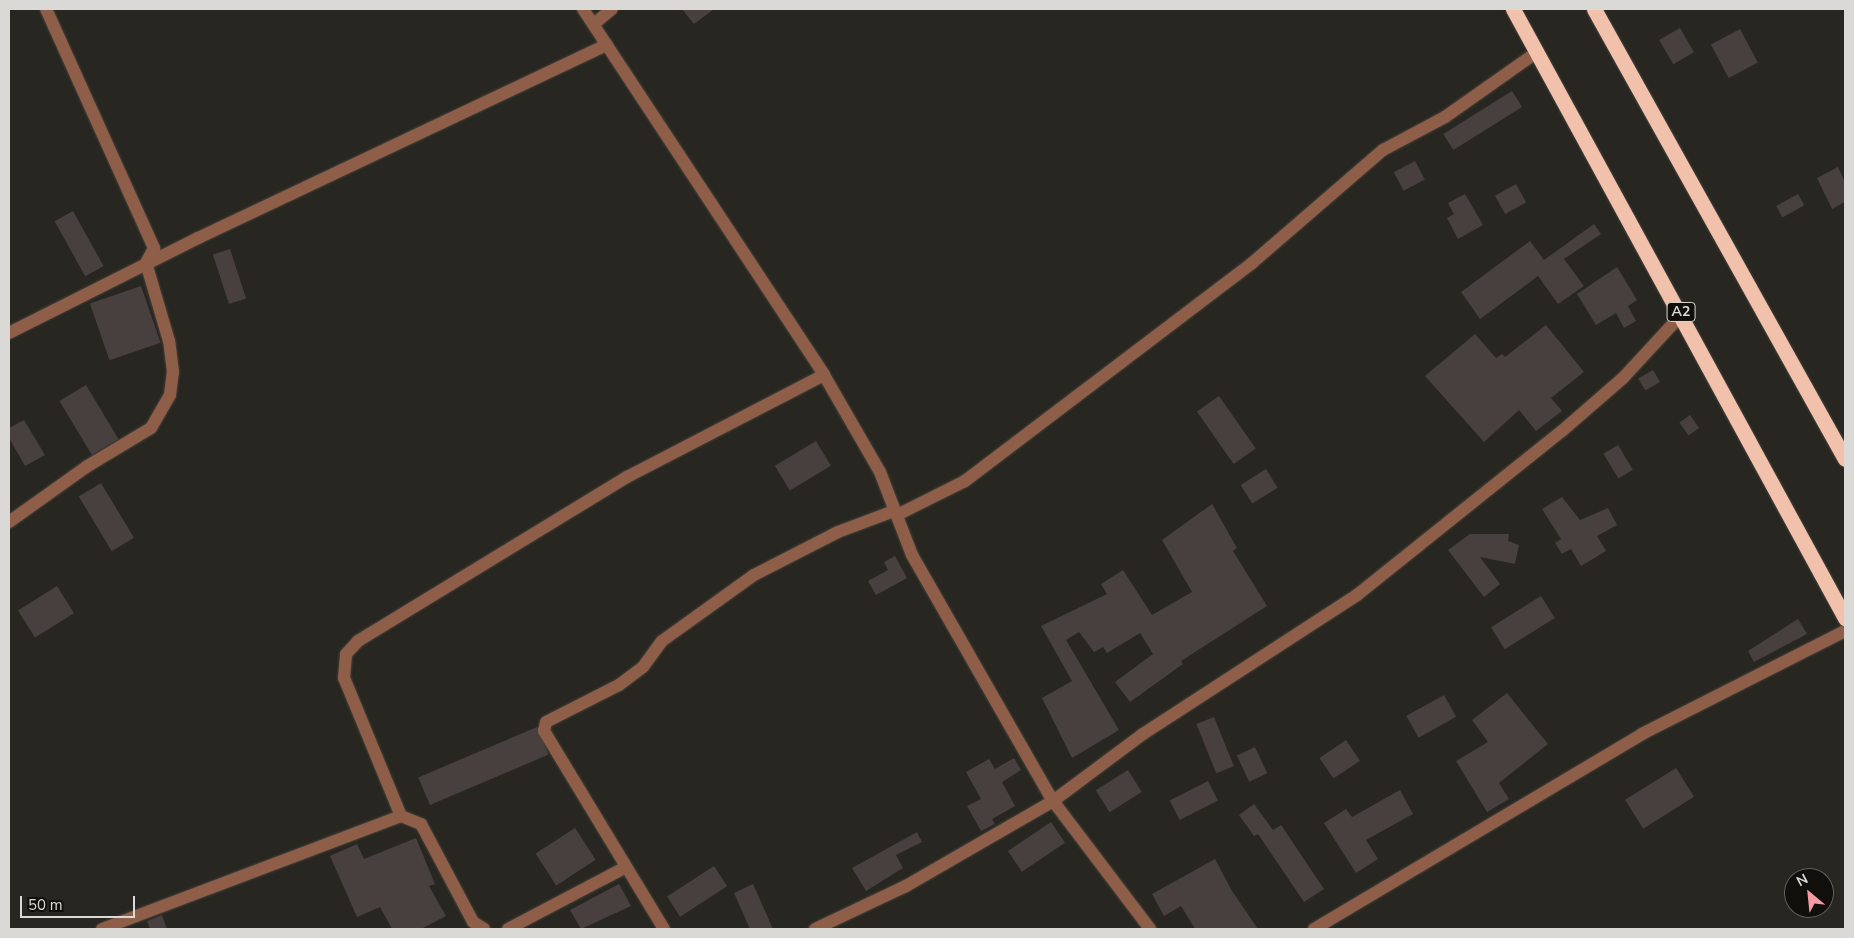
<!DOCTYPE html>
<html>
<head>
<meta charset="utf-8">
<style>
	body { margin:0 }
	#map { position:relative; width:1854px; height:938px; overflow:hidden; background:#282620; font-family:"Nunito Sans",sans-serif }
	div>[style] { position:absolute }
	.building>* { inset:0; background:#48403e; transform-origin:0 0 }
	.roads { filter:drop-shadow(0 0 1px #45433d) drop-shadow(0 0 1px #45433d) }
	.minor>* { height:12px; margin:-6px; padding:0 6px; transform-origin:6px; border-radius:6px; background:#8e5e49 }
	.highway>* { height:15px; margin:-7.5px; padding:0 7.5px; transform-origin:7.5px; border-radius:7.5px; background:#f1c1ac }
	span { translate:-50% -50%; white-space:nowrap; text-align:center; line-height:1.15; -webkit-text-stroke:4px #100f0c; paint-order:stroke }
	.shield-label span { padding:1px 4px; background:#100f0c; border:1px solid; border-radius:4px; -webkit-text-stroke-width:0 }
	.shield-label { font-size:14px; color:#dbd9d5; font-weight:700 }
	.frame { position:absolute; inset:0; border:10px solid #dbd9d5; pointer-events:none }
	.north { position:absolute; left:1784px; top:868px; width:50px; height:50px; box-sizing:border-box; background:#100f0c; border:1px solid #61605c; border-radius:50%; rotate:332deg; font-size:14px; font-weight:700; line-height:20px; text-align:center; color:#dbd9d5 }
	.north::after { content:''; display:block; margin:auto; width:18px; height:22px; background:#f49aa3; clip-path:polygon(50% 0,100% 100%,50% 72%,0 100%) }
	.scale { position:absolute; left:20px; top:896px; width:115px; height:22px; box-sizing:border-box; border:2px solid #dbd9d5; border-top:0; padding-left:6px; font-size:15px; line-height:18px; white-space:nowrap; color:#dbd9d5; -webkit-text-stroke:4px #100f0c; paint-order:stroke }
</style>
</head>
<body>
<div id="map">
	<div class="building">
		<i style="clip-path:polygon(682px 9px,714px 9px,694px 24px)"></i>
		<i style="left:1680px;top:28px;width:28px;height:24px;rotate:60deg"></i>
		<i style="left:1740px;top:29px;width:38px;height:33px;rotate:62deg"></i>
		<i style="left:1512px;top:91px;width:19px;height:81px;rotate:58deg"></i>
		<i style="left:1415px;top:161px;width:21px;height:24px;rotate:62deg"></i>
		<i style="clip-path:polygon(1838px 167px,1845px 182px,1845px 202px,1832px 209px,1817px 178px)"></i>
		<i style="left:1516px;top:184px;width:21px;height:24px;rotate:61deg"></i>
		<i style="clip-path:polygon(1465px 194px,1483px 225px,1458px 239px,1447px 218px,1454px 214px,1448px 203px)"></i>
		<i style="left:1798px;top:194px;width:13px;height:25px;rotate:61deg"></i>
		<i style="left:73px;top:211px;width:63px;height:21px;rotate:61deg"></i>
		<i style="clip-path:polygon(1594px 224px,1601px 234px,1564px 259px,1584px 286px,1558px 304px,1538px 276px,1480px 319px,1461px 292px,1530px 241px,1544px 260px)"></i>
		<i style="left:230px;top:249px;width:52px;height:18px;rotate:72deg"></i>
		<i style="clip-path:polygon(1617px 267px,1637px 300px,1628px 306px,1636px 321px,1624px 328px,1616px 313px,1596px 325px,1577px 294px)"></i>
		<i style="left:141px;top:286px;width:60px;height:54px;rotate:71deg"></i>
		<i style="clip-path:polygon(1546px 325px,1584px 372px,1551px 398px,1562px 411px,1536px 431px,1519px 410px,1484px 442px,1425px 376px,1475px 334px,1496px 358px,1502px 354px,1505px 357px)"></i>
		<i style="left:1653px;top:370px;width:14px;height:17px;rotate:60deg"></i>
		<i style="left:86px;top:385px;width:63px;height:31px;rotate:59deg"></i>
		<i style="left:1219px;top:396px;width:64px;height:27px;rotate:55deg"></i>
		<i style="left:1690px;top:415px;width:16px;height:13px;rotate:55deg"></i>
		<i style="clip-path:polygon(24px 420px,45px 455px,25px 466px,9px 438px,9px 428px)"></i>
		<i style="left:816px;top:441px;width:29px;height:48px;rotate:59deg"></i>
		<i style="left:1618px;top:445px;width:29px;height:17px;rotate:59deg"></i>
		<i style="left:1266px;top:469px;width:22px;height:30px;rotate:58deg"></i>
		<i style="left:101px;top:483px;width:64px;height:26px;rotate:59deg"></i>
		<i style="clip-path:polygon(1562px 497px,1580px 520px,1608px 508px,1617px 525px,1597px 536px,1606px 551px,1581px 566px,1571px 549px,1562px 554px,1555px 543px,1561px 539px,1542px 509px)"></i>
		<i style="clip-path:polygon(1212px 504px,1237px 548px,1233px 551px,1267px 606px,1181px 661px,1183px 664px,1130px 702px,1115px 682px,1153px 654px,1140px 633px,1107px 653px,1103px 647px,1094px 652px,1079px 632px,1066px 640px,1119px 730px,1072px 758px,1042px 698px,1072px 681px,1041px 626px,1107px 594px,1101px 584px,1123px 570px,1152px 615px,1192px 592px,1162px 540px)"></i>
		<i style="clip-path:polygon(1470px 534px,1509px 534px,1508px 541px,1519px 545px,1515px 564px,1480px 557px,1500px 584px,1484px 597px,1448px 550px)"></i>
		<i style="clip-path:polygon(895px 556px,907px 578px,876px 595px,868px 581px,888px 570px,884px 562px)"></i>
		<i style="left:57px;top:586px;width:32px;height:46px;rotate:58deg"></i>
		<i style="left:1541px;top:596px;width:26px;height:59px;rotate:58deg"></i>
		<i style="clip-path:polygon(1798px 619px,1807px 634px,1754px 662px,1748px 651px)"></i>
		<i style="clip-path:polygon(1507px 693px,1548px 744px,1499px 783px,1509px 799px,1487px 812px,1456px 761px,1488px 742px,1472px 720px)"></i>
		<i style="left:1444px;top:695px;width:25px;height:43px;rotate:61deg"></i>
		<i style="left:1214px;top:717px;width:53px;height:19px;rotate:68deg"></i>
		<i style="left:537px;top:727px;width:30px;height:129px;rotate:67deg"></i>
		<i style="left:1346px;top:740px;width:25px;height:32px;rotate:56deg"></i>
		<i style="left:1255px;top:747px;width:29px;height:20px;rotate:65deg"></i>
		<i style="clip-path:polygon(1014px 758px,1021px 770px,1002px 782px,1015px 806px,992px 819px,995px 824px,981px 831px,967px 806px,981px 799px,966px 772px,989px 759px,995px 769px)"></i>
		<i style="left:1676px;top:768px;width:34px;height:60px;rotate:58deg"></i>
		<i style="left:1128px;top:770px;width:26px;height:38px;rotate:58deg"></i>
		<i style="left:1208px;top:781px;width:22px;height:43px;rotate:63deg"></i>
		<i style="clip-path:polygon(1400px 790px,1413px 814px,1366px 840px,1378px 859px,1356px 873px,1324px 823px,1346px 809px,1352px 817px)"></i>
		<i style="clip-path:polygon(1254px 804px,1273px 830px,1281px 825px,1324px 889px,1304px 902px,1258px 834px,1254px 836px,1239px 815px)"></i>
		<i style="left:1051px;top:822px;width:25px;height:52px;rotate:56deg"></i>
		<i style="left:575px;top:828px;width:38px;height:47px;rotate:57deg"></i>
		<i style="clip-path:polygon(917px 832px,922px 842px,896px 855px,903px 868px,866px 891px,852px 868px)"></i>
		<i style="clip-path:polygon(416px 838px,435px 884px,429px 886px,446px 916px,421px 929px,392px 929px,380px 907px,357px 917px,330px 856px,357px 844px,364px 859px)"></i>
		<i style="clip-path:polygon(1215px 859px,1232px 891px,1258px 929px,1195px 929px,1181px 906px,1164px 916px,1152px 894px)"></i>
		<i style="left:714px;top:866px;width:24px;height:56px;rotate:57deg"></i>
		<i style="clip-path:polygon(619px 884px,631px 906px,581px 929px,570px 910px)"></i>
		<i style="clip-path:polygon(753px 884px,773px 929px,750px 929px,734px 893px)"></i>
		<i style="clip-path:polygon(162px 915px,167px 929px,150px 929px,147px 921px)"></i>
	</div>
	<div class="roads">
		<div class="minor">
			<i style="left:583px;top:9px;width:438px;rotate:56.6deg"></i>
			<i style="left:824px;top:375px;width:112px;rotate:60deg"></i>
			<i style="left:880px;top:472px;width:89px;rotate:68.9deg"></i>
			<i style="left:912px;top:555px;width:284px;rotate:60.2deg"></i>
			<i style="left:1053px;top:801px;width:161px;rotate:52.8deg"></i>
			<i style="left:594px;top:24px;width:23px;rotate:-40deg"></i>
			<i style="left:9px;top:333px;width:212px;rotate:-26.7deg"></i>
			<i style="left:198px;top:238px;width:452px;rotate:-25.3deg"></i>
			<i style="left:899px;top:514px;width:74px;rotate:-26.6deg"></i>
			<i style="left:965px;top:481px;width:360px;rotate:-37.2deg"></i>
			<i style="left:1252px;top:263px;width:173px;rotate:-40.8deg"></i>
			<i style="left:1383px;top:150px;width:70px;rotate:-28deg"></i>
			<i style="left:1445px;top:117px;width:113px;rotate:-35.2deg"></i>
			<i style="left:9px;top:522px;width:95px;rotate:-35.5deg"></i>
			<i style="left:86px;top:467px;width:76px;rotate:-31deg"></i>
			<i style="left:151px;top:428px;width:38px;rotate:-60deg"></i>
			<i style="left:170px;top:395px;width:23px;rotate:-83deg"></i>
			<i style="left:173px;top:372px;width:31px;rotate:-97deg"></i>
			<i style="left:169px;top:341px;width:81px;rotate:-106.4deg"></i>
			<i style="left:146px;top:263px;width:17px;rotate:-62deg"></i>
			<i style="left:154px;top:248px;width:262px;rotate:-114.3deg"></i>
			<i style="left:401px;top:816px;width:149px;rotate:-112.4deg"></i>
			<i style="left:344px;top:678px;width:24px;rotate:-85deg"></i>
			<i style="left:346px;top:654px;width:18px;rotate:-47deg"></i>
			<i style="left:358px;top:641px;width:315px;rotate:-31.4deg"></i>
			<i style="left:627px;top:477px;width:222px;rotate:-27.4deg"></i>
			<i style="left:102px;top:929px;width:320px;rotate:-20.7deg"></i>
			<i style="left:401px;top:816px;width:22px;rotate:22deg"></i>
			<i style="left:421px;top:824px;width:111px;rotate:62deg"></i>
			<i style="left:473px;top:922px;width:13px;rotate:32deg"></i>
			<i style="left:508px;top:929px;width:133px;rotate:-27.7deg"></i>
			<i style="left:664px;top:929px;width:232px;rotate:-121.2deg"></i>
			<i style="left:544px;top:731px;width:9px;rotate:-77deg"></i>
			<i style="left:546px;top:722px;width:82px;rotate:-26.9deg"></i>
			<i style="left:619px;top:685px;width:30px;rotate:-37deg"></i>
			<i style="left:643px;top:667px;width:32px;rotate:-54deg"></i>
			<i style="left:662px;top:641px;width:113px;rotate:-35.7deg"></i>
			<i style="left:754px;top:575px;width:94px;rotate:-27.1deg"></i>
			<i style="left:838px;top:532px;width:60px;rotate:-20.6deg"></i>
			<i style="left:815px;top:929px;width:101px;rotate:-25.3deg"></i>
			<i style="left:906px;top:886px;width:170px;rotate:-30deg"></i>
			<i style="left:1053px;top:801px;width:112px;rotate:-36.7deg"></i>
			<i style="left:1143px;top:734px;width:255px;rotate:-33deg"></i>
			<i style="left:1357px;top:595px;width:263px;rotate:-38.7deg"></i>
			<i style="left:1562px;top:431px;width:81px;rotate:-41deg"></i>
			<i style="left:1623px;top:378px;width:87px;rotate:-47.3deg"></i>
			<i style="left:1314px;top:929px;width:382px;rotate:-30.7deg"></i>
			<i style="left:1642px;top:734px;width:228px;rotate:-26.9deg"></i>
		</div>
		<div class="highway">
			<i style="left:1513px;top:9px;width:694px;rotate:61.4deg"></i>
			<i style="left:1594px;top:9px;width:515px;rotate:60.85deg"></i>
		</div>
	</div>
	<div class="shield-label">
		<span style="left:1681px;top:312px">A2</span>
	</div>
	<div class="frame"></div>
	<div class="north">N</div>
	<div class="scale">50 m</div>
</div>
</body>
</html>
